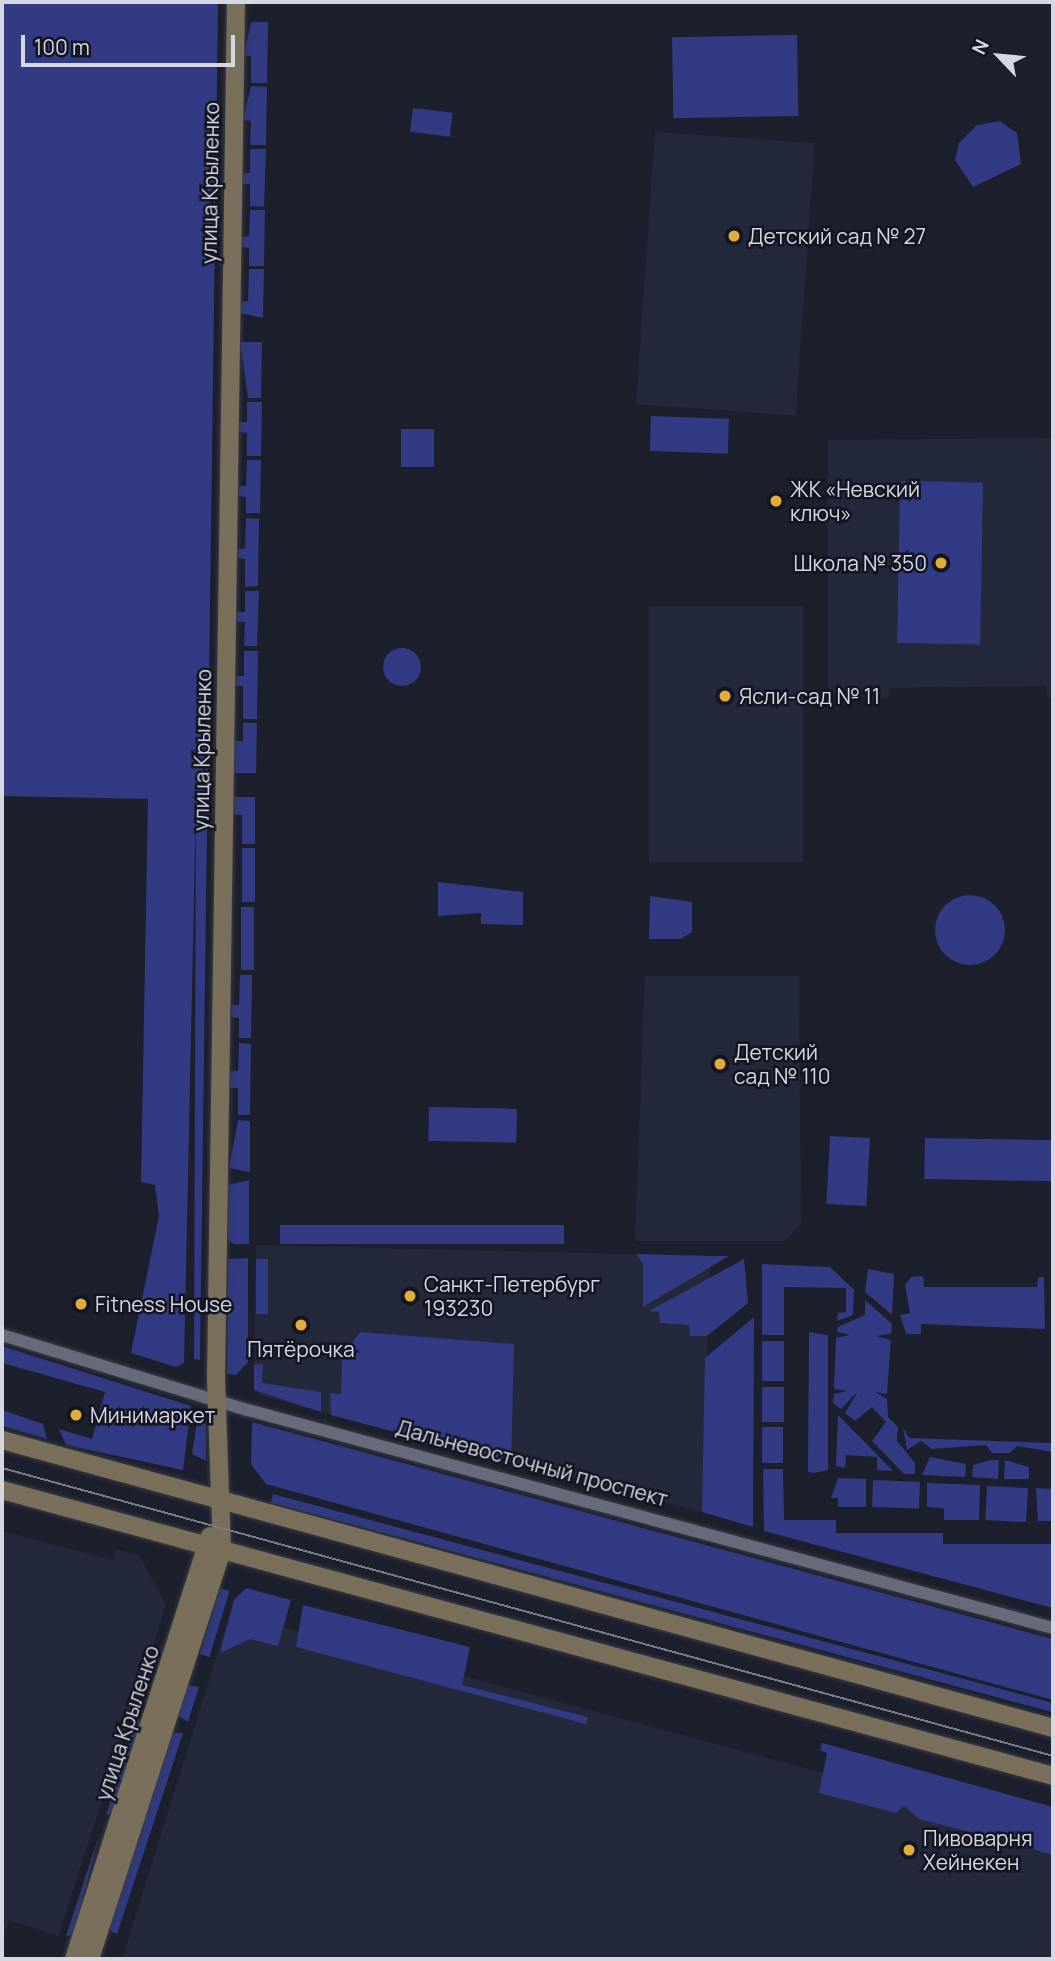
<!DOCTYPE html>
<html>
<head>
<meta charset="utf-8">
<style>
	body { margin:0 }
	#map { position:relative; width:1055px; height:1961px; overflow:hidden; background:#1c1f2c; font-family:Manrope,sans-serif }
	div>[style] { position:absolute }
	.built>* { inset:0; background:#24283b; transform-origin:0 0 }
	.green>* { inset:0; background:#313a82; transform-origin:0 0 }
	.round { border-radius:50% }
	.roads { filter:drop-shadow(0 0 2px #393b45) drop-shadow(0 0 2px #393b45) }
	.street>* { height:12px; margin:-6px; padding:0 6px; transform-origin:6px; border-radius:6px; background:#666a7a }
	.secondary>* { height:18px; margin:-9px; padding:0 9px; transform-origin:9px; border-radius:9px; background:#796f5b }
	.tram>* { height:2px; margin:-1px; padding:0 1px; transform-origin:1px; border-radius:1px; background:#787b86 }
	.dots>* { width:19px; height:19px; translate:-50% -50%; box-sizing:border-box; border:4px solid #131622; border-radius:50% }
	span { translate:-50% -50%; white-space:nowrap; text-align:center; line-height:1.15; -webkit-text-stroke:5px #131622; paint-order:stroke }
	.street-label { font-size:21px; color:#d6d8e1 }
	.poi-label { font-size:21px; color:#d6d8e1 }
	.left { translate:0 -50%; text-align:left }
	.right { translate:-100% -50%; text-align:right }
	.frame { position:absolute; inset:0; border:4px solid #d6d8e1; pointer-events:none }
	.north { position:absolute; left:964px; top:21px; width:70px; height:70px; -webkit-text-stroke:5px #131622; paint-order:stroke; rotate:296deg; font-size:19px; font-weight:700; line-height:28px; text-align:center; color:#d6d8e1 }
	.north::after { content:''; display:block; margin:auto; width:24px; height:32px; background:#d6d8e1; clip-path:polygon(50% 0,100% 100%,50% 72%,0 100%) }
	.scale { position:absolute; left:21px; top:35px; width:214px; height:32px; box-sizing:border-box; border:4px solid #d6d8e1; border-top:0; padding-left:9px; font-size:21px; line-height:24px; white-space:nowrap; color:#d6d8e1; -webkit-text-stroke:5px #131622; paint-order:stroke }
</style>
</head>
<body>
<div id="map">
	<div class="built">
		<i style="left:655px;top:132px;width:160px;height:273px;rotate:4deg"></i>
		<i style="clip-path:polygon(1053px 438px,1053px 698px,1047px 698px,1047px 686px,890px 688px,889px 698px,839px 697px,828px 690px,828px 440px)"></i>
		<i style="left:649px;top:606px;width:154px;height:256px"></i>
		<i style="clip-path:polygon(645px 976px,799px 976px,801px 1224px,785px 1241px,635px 1241px)"></i>
		<i style="clip-path:polygon(256px 1245px,710px 1256px,702px 1512px,262px 1396px,254px 1390px)"></i>
		<i style="clip-path:polygon(2px 1531px,112px 1560px,116px 1549px,140px 1556px,166px 1605px,58px 1936px,9px 1920px,2px 1942px)"></i>
		<i style="clip-path:polygon(230px 1613px,1053px 1835px,1053px 1959px,122px 1959px)"></i>
	</div>
	<div class="green">
		<i style="clip-path:polygon(2px 2px,218px 2px,200px 1360px,194px 1359px,196px 803px,184px 1363px,176px 1367px,131px 1353px,159px 1216px,155px 1185px,141px 1182px,148px 799px,2px 796px)"></i>
		<i style="clip-path:polygon(251px 22px,268px 22px,267px 83px,251px 83px,251px 56px,244px 56px)"></i>
		<i style="left:797px;top:35px;width:81px;height:125px;rotate:89deg"></i>
		<i style="clip-path:polygon(251px 86px,267px 87px,266px 145px,250px 145px,251px 121px,243px 120px)"></i>
		<i style="left:413px;top:108px;width:40px;height:24px;rotate:7deg"></i>
		<i style="clip-path:polygon(1000px 121px,1017px 133px,1021px 164px,973px 187px,955px 160px,959px 143px,977px 125px)"></i>
		<i style="clip-path:polygon(250px 149px,266px 149px,264px 207px,250px 206px,250px 184px,242px 184px,243px 173px,250px 173px)"></i>
		<i style="clip-path:polygon(250px 210px,265px 210px,264px 266px,249px 266px,249px 248px,241px 247px,241px 237px,249px 236px)"></i>
		<i style="clip-path:polygon(249px 269px,264px 269px,263px 318px,240px 313px,240px 302px,248px 301px)"></i>
		<i style="clip-path:polygon(240px 342px,262px 342px,261px 398px,248px 398px)"></i>
		<i style="clip-path:polygon(247px 402px,262px 402px,261px 456px,247px 456px,247px 433px,239px 432px,239px 422px,247px 422px)"></i>
		<i style="left:651px;top:416px;width:78px;height:35px;rotate:2deg"></i>
		<i style="left:401px;top:429px;width:33px;height:38px"></i>
		<i style="clip-path:polygon(247px 460px,261px 460px,260px 513px,246px 513px,246px 497px,238px 496px,238px 486px,246px 486px)"></i>
		<i style="left:900px;top:481px;width:83px;height:162px;rotate:1deg"></i>
		<i style="clip-path:polygon(246px 518px,259px 519px,258px 586px,245px 587px,245px 559px,237px 558px,237px 549px,245px 548px)"></i>
		<i style="clip-path:polygon(245px 591px,259px 591px,257px 646px,244px 646px,245px 622px,236px 622px,236px 612px,245px 612px)"></i>
		<i class="round" style="left:383px;top:648px;width:38px;height:38px"></i>
		<i style="clip-path:polygon(244px 651px,258px 651px,257px 719px,243px 719px,243px 686px,235px 686px,235px 676px,244px 676px)"></i>
		<i style="clip-path:polygon(243px 723px,257px 723px,256px 773px,234px 773px,234px 741px,243px 741px)"></i>
		<i style="clip-path:polygon(233px 797px,255px 797px,255px 844px,242px 844px,242px 815px,234px 814px)"></i>
		<i style="left:242px;top:848px;width:13px;height:54px"></i>
		<i style="clip-path:polygon(438px 882px,523px 892px,523px 925px,481px 924px,481px 913px,438px 916px)"></i>
		<i class="round" style="left:935px;top:895px;width:70px;height:70px"></i>
		<i style="clip-path:polygon(650px 896px,692px 902px,692px 932px,681px 939px,649px 939px)"></i>
		<i style="left:241px;top:907px;width:13px;height:63px"></i>
		<i style="clip-path:polygon(240px 975px,252px 975px,251px 1038px,239px 1038px,239px 1018px,232px 1017px,231px 1005px,239px 1005px)"></i>
		<i style="clip-path:polygon(239px 1043px,251px 1044px,250px 1115px,238px 1115px,238px 1088px,230px 1088px,230px 1071px,238px 1071px)"></i>
		<i style="left:429px;top:1107px;width:88px;height:34px;rotate:1deg"></i>
		<i style="clip-path:polygon(238px 1120px,250px 1121px,250px 1172px,229px 1168px)"></i>
		<i style="left:830px;top:1136px;width:40px;height:68px;rotate:3deg"></i>
		<i style="left:925px;top:1138px;width:128px;height:41px;rotate:1deg"></i>
		<i style="clip-path:polygon(249px 1180px,249px 1244px,234px 1244px,228px 1240px,228px 1185px)"></i>
		<i style="left:280px;top:1225px;width:284px;height:19px"></i>
		<i style="clip-path:polygon(636px 1254px,710px 1256px,729px 1256px,643px 1307px,643px 1264px)"></i>
		<i style="clip-path:polygon(248px 1258px,248px 1362px,236px 1375px,227px 1374px,228px 1259px)"></i>
		<i style="left:256px;top:1259px;width:12px;height:55px"></i>
		<i style="clip-path:polygon(744px 1259px,748px 1303px,707px 1336px,690px 1336px,689px 1325px,660px 1323px,659px 1312px,649px 1311px)"></i>
		<i style="clip-path:polygon(762px 1264px,830px 1267px,854px 1290px,853px 1315px,837px 1321px,838px 1313px,846px 1312px,846px 1288px,784px 1287px,784px 1335px,762px 1335px)"></i>
		<i style="clip-path:polygon(868px 1269px,894px 1274px,892px 1315px,865px 1292px)"></i>
		<i style="clip-path:polygon(923px 1276px,924px 1287px,1037px 1287px,1038px 1277px,1044px 1277px,1045px 1329px,921px 1324px,921px 1334px,906px 1334px,900px 1315px,910px 1313px,905px 1285px,911px 1277px)"></i>
		<i style="clip-path:polygon(865px 1300px,892px 1324px,891px 1334px,876px 1336px,891px 1340px,887px 1394px,875px 1392px,887px 1399px,888px 1417px,898px 1427px,897px 1441px,915px 1463px,915px 1474px,904px 1474px,872px 1441px,886px 1422px,872px 1407px,855px 1421px,845px 1413px,858px 1391px,841px 1409px,833px 1403px,834px 1394px,847px 1391px,834px 1389px,836px 1338px,850px 1335px,837px 1332px,838px 1327px,865px 1315px)"></i>
		<i style="clip-path:polygon(754px 1317px,753px 1527px,702px 1512px,705px 1358px)"></i>
		<i style="clip-path:polygon(360px 1332px,514px 1344px,511px 1463px,331px 1415px,330px 1393px,341px 1394px,342px 1356px)"></i>
		<i style="clip-path:polygon(809px 1332px,828px 1335px,828px 1470px,814px 1473px,808px 1472px)"></i>
		<i style="left:762px;top:1341px;width:22px;height:40px"></i>
		<i style="clip-path:polygon(2px 1346px,191px 1406px,183px 1470px,66px 1445px,59px 1429px,92px 1439px,105px 1392px,2px 1363px)"></i>
		<i style="clip-path:polygon(263px 1364px,262px 1383px,321px 1392px,321px 1412px,254px 1390px,254px 1365px)"></i>
		<i style="left:762px;top:1387px;width:22px;height:35px"></i>
		<i style="clip-path:polygon(2px 1410px,43px 1424px,47px 1439px,2px 1426px)"></i>
		<i style="clip-path:polygon(199px 1410px,206px 1425px,206px 1461px,192px 1454px)"></i>
		<i style="clip-path:polygon(838px 1415px,893px 1471px,877px 1470px,877px 1457px,846px 1455px,845px 1468px,836px 1466px)"></i>
		<i style="clip-path:polygon(252px 1422px,1053px 1639px,1053px 1700px,266px 1484px,251px 1464px)"></i>
		<i style="left:783px;top:1427px;width:36px;height:21px;rotate:90deg"></i>
		<i style="clip-path:polygon(903px 1427px,909px 1438px,1051px 1443px,1053px 1436px,1053px 1452px,1017px 1446px,1010px 1453px,992px 1453px,986px 1445px,932px 1449px,921px 1441px,907px 1450px)"></i>
		<i style="clip-path:polygon(930px 1457px,966px 1464px,965px 1477px,922px 1475px)"></i>
		<i style="clip-path:polygon(991px 1460px,999px 1460px,998px 1479px,972px 1477px,973px 1465px)"></i>
		<i style="clip-path:polygon(1005px 1460px,1029px 1467px,1029px 1479px,1004px 1479px)"></i>
		<i style="clip-path:polygon(763px 1469px,783px 1469px,784px 1520px,836px 1520px,836px 1533px,943px 1533px,943px 1544px,1053px 1544px,1053px 1608px,764px 1531px)"></i>
		<i style="clip-path:polygon(838px 1478px,866px 1479px,866px 1507px,838px 1507px,838px 1498px,831px 1498px)"></i>
		<i style="left:873px;top:1480px;width:47px;height:27px;rotate:2deg"></i>
		<i style="clip-path:polygon(927px 1483px,980px 1485px,979px 1520px,944px 1520px,944px 1508px,927px 1507px)"></i>
		<i style="left:987px;top:1486px;width:41px;height:34px;rotate:3deg"></i>
		<i style="clip-path:polygon(1036px 1488px,1053px 1489px,1053px 1521px,1038px 1521px)"></i>
		<i style="left:273px;top:1494px;width:808px;height:9px;rotate:15deg"></i>
		<i style="left:220px;top:1588px;width:10px;height:69px;rotate:17deg"></i>
		<i style="clip-path:polygon(246px 1588px,291px 1600px,278px 1646px,250px 1639px,220px 1653px,234px 1600px)"></i>
		<i style="clip-path:polygon(303px 1605px,470px 1647px,462px 1685px,588px 1717px,586px 1724px,296px 1647px)"></i>
		<i style="clip-path:polygon(188px 1685px,199px 1687px,188px 1722px,177px 1715px)"></i>
		<i style="clip-path:polygon(138px 1718px,142px 1723px,113px 1813px,106px 1815px)"></i>
		<i style="clip-path:polygon(171px 1733px,183px 1733px,117px 1934px,112px 1932px,108px 1926px)"></i>
		<i style="clip-path:polygon(822px 1743px,1053px 1807px,1053px 1855px,1018px 1845px,1002px 1833px,996px 1839px,919px 1819px,904px 1806px,896px 1813px,819px 1793px,827px 1753px,820px 1750px)"></i>
		<i style="clip-path:polygon(100px 1833px,73px 1935px,66px 1936px)"></i>
	</div>
	<div class="roads">
		<div class="street">
			<i style="left:2px;top:1335px;width:257px;rotate:17deg"></i>
			<i style="left:248px;top:1410px;width:834px;rotate:15.15deg"></i>
		</div>
		<div class="secondary">
			<i style="left:2px;top:1440px;width:1090px;rotate:15.32deg"></i>
			<i style="left:2px;top:1490px;width:1089px;rotate:15.22deg"></i>
			<i style="left:74px;top:1959px;width:444px;rotate:-72.2deg"></i>
			<i style="left:90px;top:1959px;width:429px;rotate:-72.1deg"></i>
			<i style="left:222px;top:1551px;width:173px;rotate:-92deg"></i>
			<i style="left:216px;top:1378px;width:1376px;rotate:-89.17deg"></i>
		</div>
	</div>
	<div class="tram">
		<i style="left:2px;top:1468px;width:1090px;rotate:15.32deg"></i>
	</div>
	<div class="dots">
		<i style="left:734px;top:236px;background:#e3ae35"></i>
		<i style="left:776px;top:501px;background:#e3ae35"></i>
		<i style="left:941px;top:563px;background:#e3ae35"></i>
		<i style="left:725px;top:696px;background:#e3ae35"></i>
		<i style="left:720px;top:1064px;background:#e3ae35"></i>
		<i style="left:410px;top:1296px;background:#e3ae35"></i>
		<i style="left:81px;top:1304px;background:#e3ae35"></i>
		<i style="left:301px;top:1325px;background:#e3ae35"></i>
		<i style="left:76px;top:1415px;background:#e3ae35"></i>
		<i style="left:909px;top:1850px;background:#e3ae35"></i>
	</div>
	<div class="street-label">
		<span style="left:210px;top:183px;rotate:-89deg">улица Крыленко</span>
		<span style="left:202px;top:750px;rotate:-89deg">улица Крыленко</span>
		<span style="left:532px;top:1463px;rotate:15deg">Дальневосточный проспект</span>
		<span style="left:127px;top:1723px;rotate:-72deg">улица Крыленко</span>
	</div>
	<div class="poi-label">
		<span class="left" style="left:748px;top:236px">Детский сад № 27</span>
		<span class="left" style="left:790px;top:501px">ЖК «Невский<br>ключ»</span>
		<span class="right" style="left:927px;top:563px">Школа № 350</span>
		<span class="left" style="left:739px;top:696px">Ясли-сад № 11</span>
		<span class="left" style="left:734px;top:1064px">Детский<br>сад № 110</span>
		<span class="left" style="left:424px;top:1296px">Санкт-Петербург<br>193230</span>
		<span class="left" style="left:95px;top:1304px">Fitness House</span>
		<span style="left:301px;top:1349px">Пятёрочка</span>
		<span class="left" style="left:90px;top:1415px">Минимаркет</span>
		<span class="left" style="left:923px;top:1850px">Пивоварня<br>Хейнекен</span>
	</div>
	<div class="frame"></div>
	<div class="north">N</div>
	<div class="scale">100 m</div>
</div>
</body>
</html>
